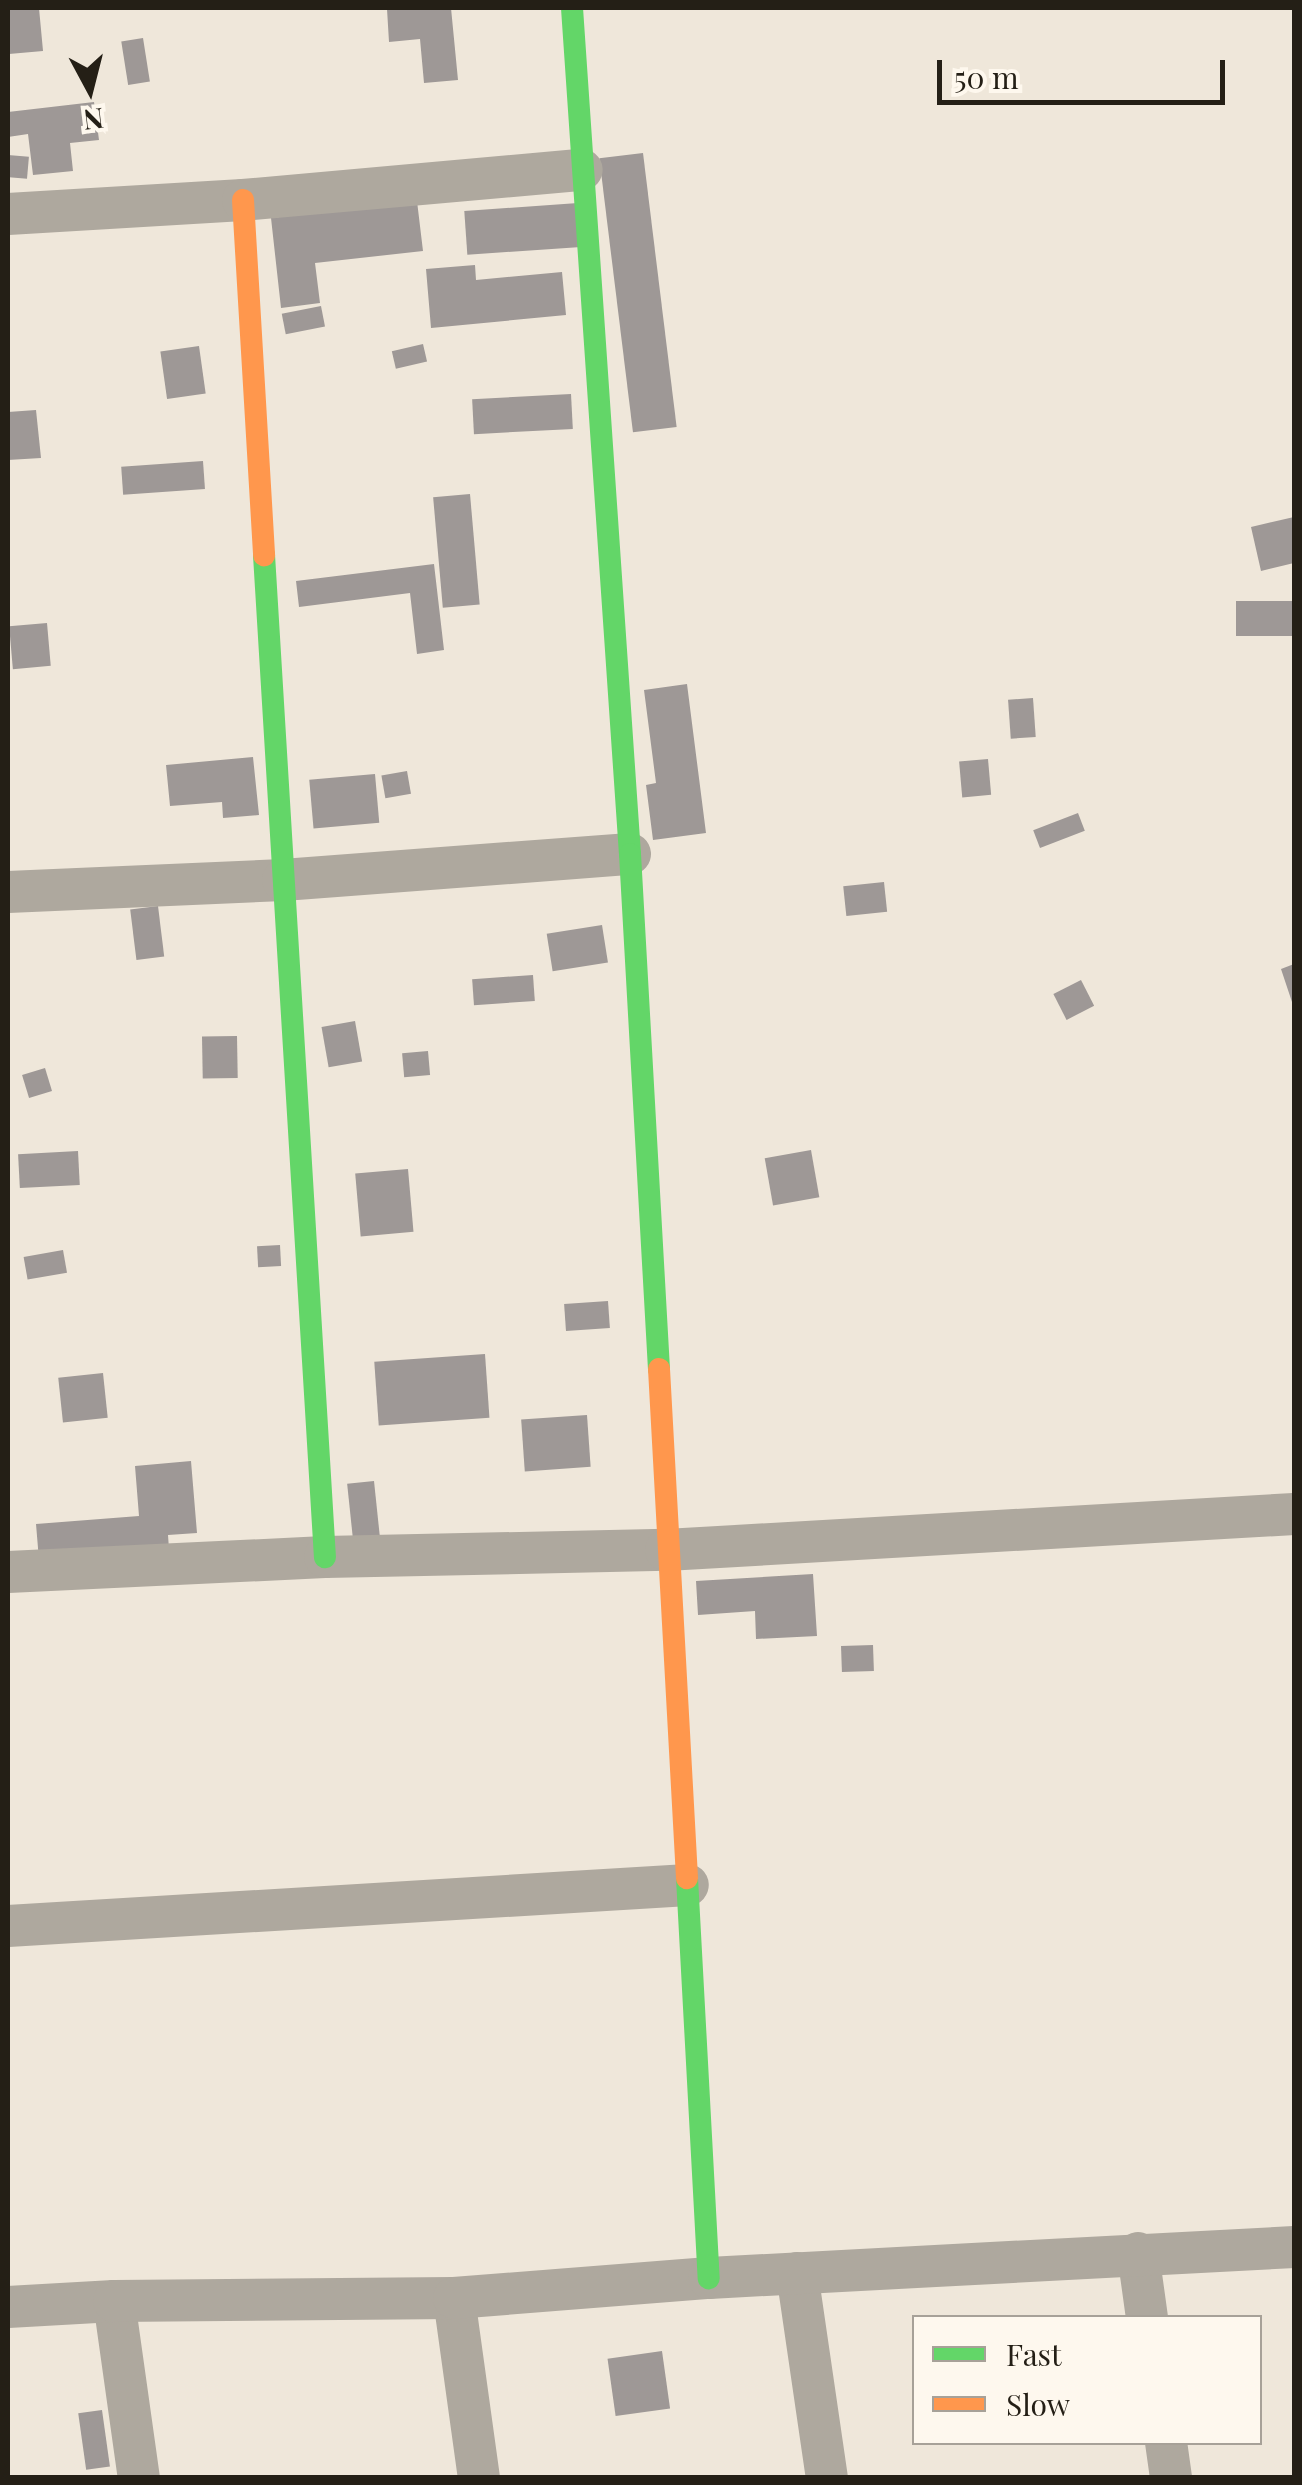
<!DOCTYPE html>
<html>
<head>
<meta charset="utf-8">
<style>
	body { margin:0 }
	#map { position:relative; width:1302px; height:2485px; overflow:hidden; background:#efe7da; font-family:"Playfair Display",serif }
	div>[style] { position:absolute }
	.building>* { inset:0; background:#9e9896; transform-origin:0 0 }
	.street>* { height:42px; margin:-21px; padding:0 21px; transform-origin:21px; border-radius:21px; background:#aea89e }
	.fast>* { height:22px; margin:-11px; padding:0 11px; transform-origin:11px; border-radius:11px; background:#63d668 }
	.slow>* { height:22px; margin:-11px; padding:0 11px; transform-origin:11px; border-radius:11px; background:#ff974d }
	span { translate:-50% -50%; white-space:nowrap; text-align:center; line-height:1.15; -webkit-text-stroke:10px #fef8ee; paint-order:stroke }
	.frame { position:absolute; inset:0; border:10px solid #241f16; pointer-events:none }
	.legend { position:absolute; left:912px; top:2315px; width:350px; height:130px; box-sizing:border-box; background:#fef8ee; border:2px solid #a7a198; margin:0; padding:12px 18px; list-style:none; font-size:30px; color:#241f16 }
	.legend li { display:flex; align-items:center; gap:20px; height:50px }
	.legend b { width:50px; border:2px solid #a7a198 }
	.north { position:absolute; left:40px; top:40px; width:100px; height:100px; -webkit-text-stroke:8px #fef8ee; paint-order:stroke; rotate:173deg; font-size:28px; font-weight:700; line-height:40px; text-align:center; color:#241f16 }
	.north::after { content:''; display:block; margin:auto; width:35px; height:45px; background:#241f16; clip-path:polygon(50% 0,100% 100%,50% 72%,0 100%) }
	.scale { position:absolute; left:937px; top:60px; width:288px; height:45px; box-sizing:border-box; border:5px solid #241f16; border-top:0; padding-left:12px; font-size:30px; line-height:35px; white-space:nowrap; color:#241f16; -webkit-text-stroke:8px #fef8ee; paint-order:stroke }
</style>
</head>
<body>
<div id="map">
	<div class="building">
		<i style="clip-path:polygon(8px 8px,39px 8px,43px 51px,9px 54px)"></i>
		<i style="clip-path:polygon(410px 8px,451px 8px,458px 80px,424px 83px,420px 39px,389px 42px,387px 9px)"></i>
		<i style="left:143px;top:38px;width:44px;height:22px;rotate:81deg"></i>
		<i style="clip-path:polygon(94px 102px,99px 140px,70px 143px,73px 171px,33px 175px,28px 134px,8px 137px,8px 112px)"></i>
		<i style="left:643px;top:153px;width:276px;height:44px;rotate:83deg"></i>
		<i style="left:8px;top:155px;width:21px;height:22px;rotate:5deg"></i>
		<i style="clip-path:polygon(417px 201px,423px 251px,315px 263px,320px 303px,281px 308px,271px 218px)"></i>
		<i style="left:578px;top:203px;width:44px;height:114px;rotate:86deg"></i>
		<i style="clip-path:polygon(475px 265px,476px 280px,562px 272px,566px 315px,431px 328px,426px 269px)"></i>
		<i style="left:321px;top:306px;width:21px;height:40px;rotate:79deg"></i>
		<i style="left:423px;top:344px;width:18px;height:32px;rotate:77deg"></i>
		<i style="left:199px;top:346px;width:48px;height:39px;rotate:82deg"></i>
		<i style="left:571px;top:394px;width:35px;height:99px;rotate:87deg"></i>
		<i style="clip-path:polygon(36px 410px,41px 458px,8px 460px,8px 412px)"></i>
		<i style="left:203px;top:461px;width:28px;height:82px;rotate:86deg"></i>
		<i style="left:470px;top:494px;width:111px;height:37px;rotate:85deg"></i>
		<i style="clip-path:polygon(1294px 517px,1294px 563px,1261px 571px,1251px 527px)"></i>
		<i style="clip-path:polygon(434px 564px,444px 650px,417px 654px,410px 593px,299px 607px,296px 581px)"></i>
		<i style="left:1294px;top:601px;width:35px;height:58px;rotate:90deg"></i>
		<i style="left:47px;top:623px;width:43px;height:38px;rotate:85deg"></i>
		<i style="clip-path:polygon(687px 684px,706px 833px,653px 840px,646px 785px,656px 783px,644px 690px)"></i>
		<i style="left:1033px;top:698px;width:39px;height:25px;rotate:86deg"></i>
		<i style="clip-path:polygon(253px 757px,259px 815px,223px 818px,222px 802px,170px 806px,166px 765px)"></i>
		<i style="left:988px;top:759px;width:36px;height:29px;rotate:85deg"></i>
		<i style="left:407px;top:771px;width:23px;height:26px;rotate:80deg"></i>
		<i style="left:375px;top:774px;width:49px;height:66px;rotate:85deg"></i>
		<i style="left:1078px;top:813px;width:19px;height:48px;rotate:69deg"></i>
		<i style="left:884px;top:882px;width:30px;height:41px;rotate:84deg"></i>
		<i style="left:158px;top:906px;width:51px;height:28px;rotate:83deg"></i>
		<i style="left:602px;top:925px;width:38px;height:56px;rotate:81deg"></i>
		<i style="clip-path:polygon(1294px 964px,1294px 1008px,1281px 969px)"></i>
		<i style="left:533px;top:975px;width:26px;height:61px;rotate:86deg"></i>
		<i style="left:1081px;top:980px;width:29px;height:31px;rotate:63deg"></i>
		<i style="left:355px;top:1021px;width:41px;height:34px;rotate:80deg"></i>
		<i style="left:237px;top:1036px;width:42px;height:35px;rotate:89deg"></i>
		<i style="left:428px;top:1051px;width:24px;height:26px;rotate:85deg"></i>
		<i style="left:45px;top:1068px;width:24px;height:24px;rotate:73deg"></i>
		<i style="left:811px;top:1150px;width:48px;height:47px;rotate:80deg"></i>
		<i style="left:78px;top:1151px;width:34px;height:60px;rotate:87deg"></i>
		<i style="left:408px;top:1169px;width:63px;height:53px;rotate:85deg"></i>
		<i style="left:280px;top:1245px;width:21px;height:23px;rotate:87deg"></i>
		<i style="left:63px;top:1250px;width:23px;height:40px;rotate:80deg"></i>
		<i style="left:608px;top:1301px;width:27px;height:44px;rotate:86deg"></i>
		<i style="left:485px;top:1354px;width:64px;height:111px;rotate:86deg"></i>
		<i style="left:103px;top:1373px;width:45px;height:45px;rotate:84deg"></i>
		<i style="left:587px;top:1415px;width:52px;height:66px;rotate:86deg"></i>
		<i style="clip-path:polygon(191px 1461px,197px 1533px,168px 1535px,169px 1549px,39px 1560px,36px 1524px,139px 1516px,135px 1466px)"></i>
		<i style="left:374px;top:1481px;width:60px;height:27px;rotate:84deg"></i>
		<i style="clip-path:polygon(813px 1574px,817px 1636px,756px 1639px,755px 1611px,698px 1615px,696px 1581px)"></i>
		<i style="left:873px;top:1645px;width:26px;height:32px;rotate:88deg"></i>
		<i style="left:662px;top:2351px;width:58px;height:55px;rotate:82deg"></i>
		<i style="left:102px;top:2410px;width:57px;height:24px;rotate:82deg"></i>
	</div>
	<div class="street">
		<i style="left:8px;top:214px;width:235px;rotate:-3.4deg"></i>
		<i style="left:243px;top:200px;width:340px;rotate:-5.1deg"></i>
		<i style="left:8px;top:892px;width:275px;rotate:-2.5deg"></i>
		<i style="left:283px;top:880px;width:348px;rotate:-4.3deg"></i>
		<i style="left:8px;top:1572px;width:317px;rotate:-2.7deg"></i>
		<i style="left:325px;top:1557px;width:341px;rotate:-1.2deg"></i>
		<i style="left:666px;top:1550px;width:629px;rotate:-3.28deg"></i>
		<i style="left:8px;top:1926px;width:681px;rotate:-3.45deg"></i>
		<i style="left:1138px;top:2253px;width:66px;rotate:82.1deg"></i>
		<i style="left:797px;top:2273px;width:207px;rotate:81.7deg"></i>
		<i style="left:454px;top:2298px;width:182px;rotate:82.1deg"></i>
		<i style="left:114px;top:2301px;width:179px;rotate:82deg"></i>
		<i style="left:8px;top:2307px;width:106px;rotate:-3.2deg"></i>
		<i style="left:114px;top:2301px;width:340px;rotate:-0.5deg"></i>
		<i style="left:454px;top:2298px;width:256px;rotate:-4.5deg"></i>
		<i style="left:709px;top:2278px;width:586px;rotate:-3.03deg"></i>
		<i style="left:1166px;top:2442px;width:36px;rotate:82deg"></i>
	</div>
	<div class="fast">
		<i style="left:572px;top:8px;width:848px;rotate:86.08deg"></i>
		<i style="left:630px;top:854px;width:516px;rotate:86.78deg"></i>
		<i style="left:264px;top:555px;width:1004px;rotate:86.52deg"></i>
		<i style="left:687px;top:1878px;width:401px;rotate:86.9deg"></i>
	</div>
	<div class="slow">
		<i style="left:243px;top:200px;width:356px;rotate:86.6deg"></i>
		<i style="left:659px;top:1369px;width:510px;rotate:86.85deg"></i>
	</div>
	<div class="frame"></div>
	<ul class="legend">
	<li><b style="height:12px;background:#63d668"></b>Fast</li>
	<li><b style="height:12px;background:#ff974d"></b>Slow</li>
	</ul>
	<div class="north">N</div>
	<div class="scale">50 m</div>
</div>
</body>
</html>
